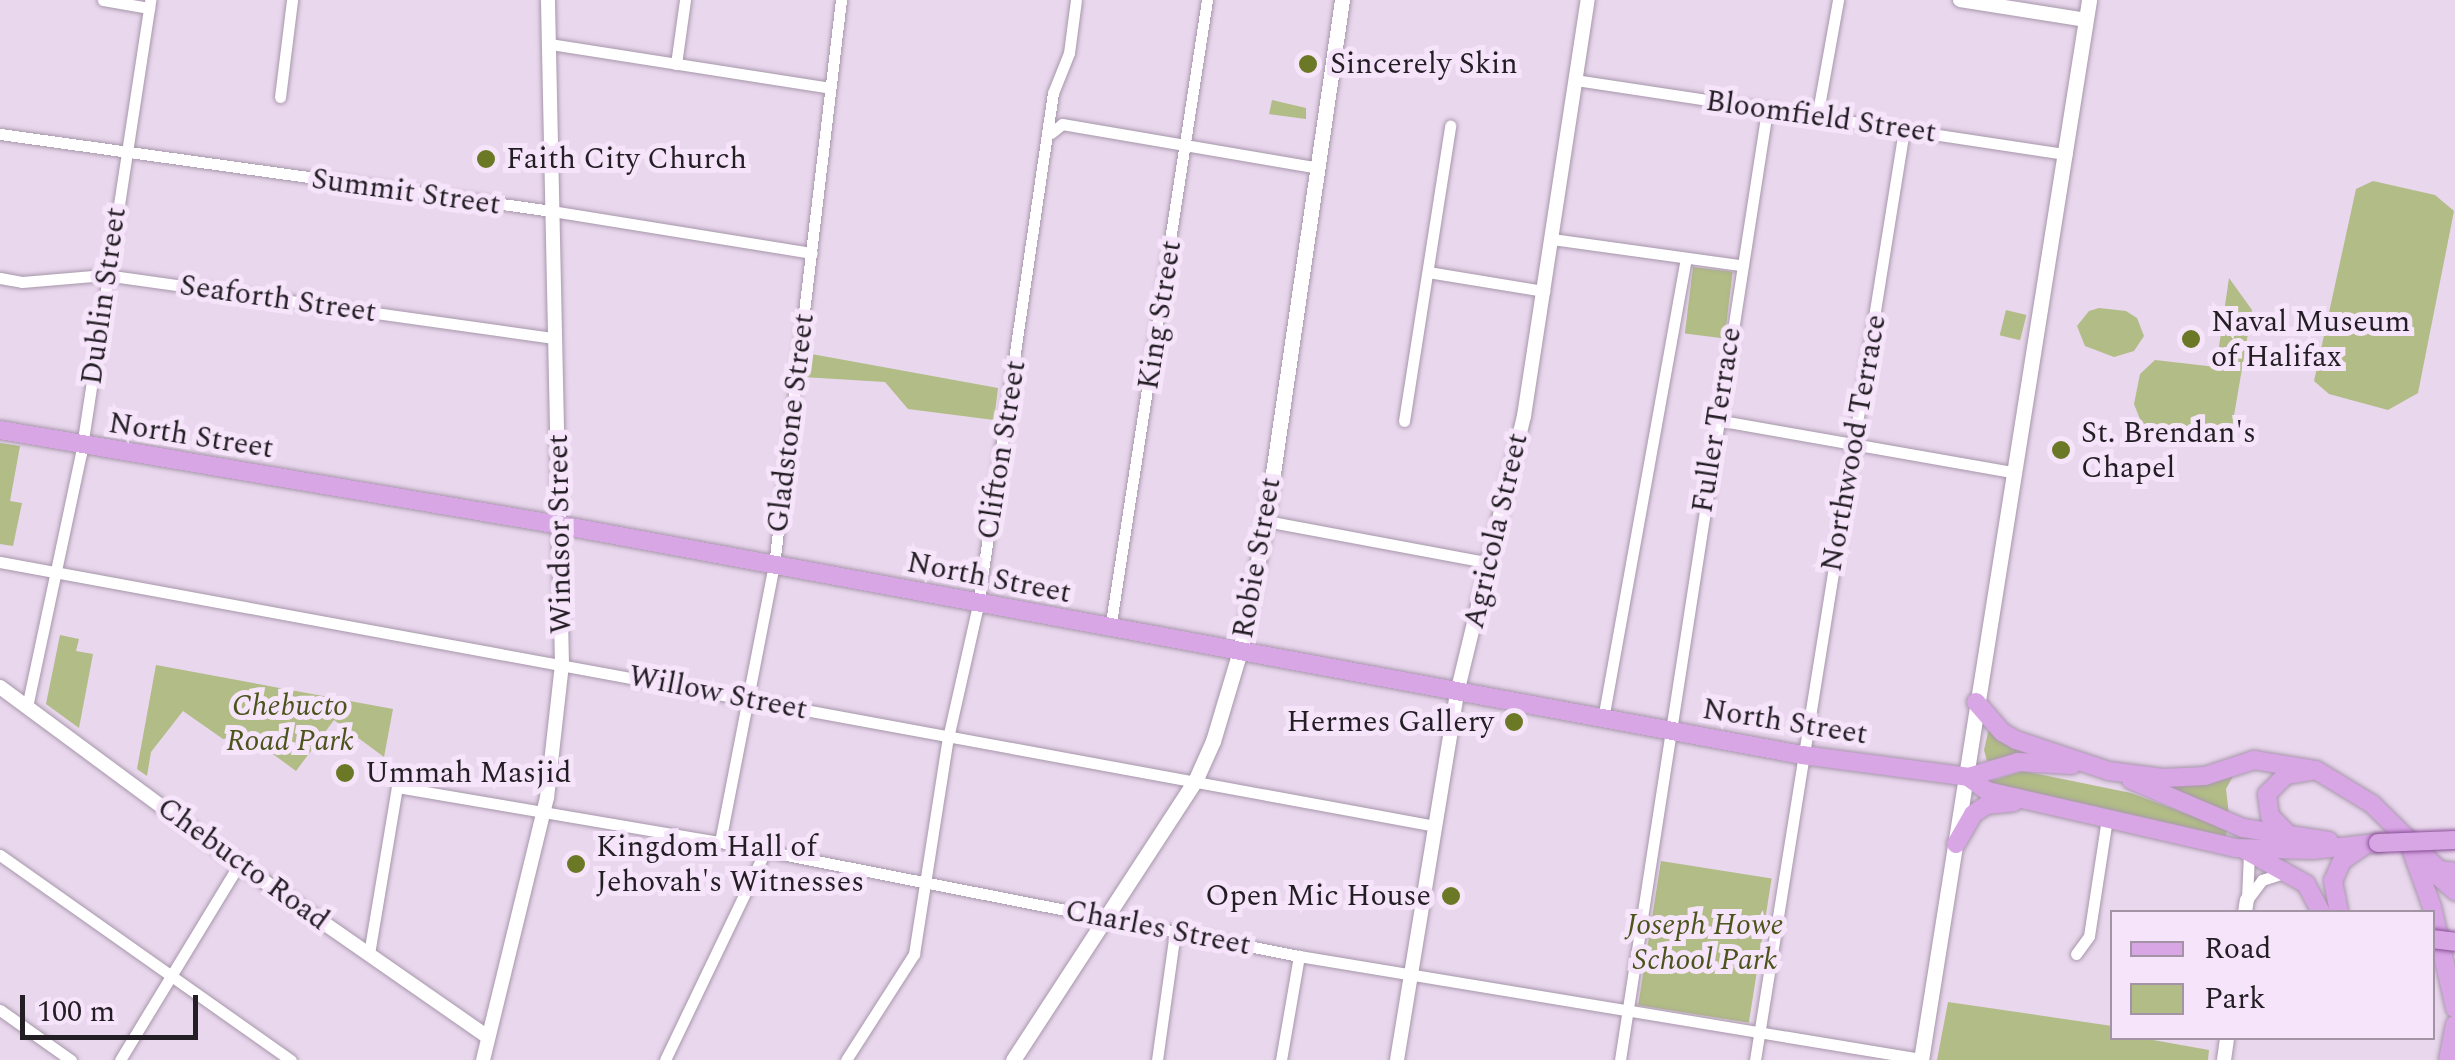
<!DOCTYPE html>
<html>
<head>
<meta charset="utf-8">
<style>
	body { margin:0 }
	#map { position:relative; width:2455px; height:1060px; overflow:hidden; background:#e9d7ed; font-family:Spectral,serif }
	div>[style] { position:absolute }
	.green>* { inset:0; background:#b1bc86; transform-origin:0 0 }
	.roads { filter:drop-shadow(0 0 2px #a797ab) drop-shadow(0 0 2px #a797ab) }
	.minor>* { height:11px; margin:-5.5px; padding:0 5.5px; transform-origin:5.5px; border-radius:5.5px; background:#fff }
	.tertiary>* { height:14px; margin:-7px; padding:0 7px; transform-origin:7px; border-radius:7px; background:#fff }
	.secondary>* { height:15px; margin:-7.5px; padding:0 7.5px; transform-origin:7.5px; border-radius:7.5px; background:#fff }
	.primary>* { height:18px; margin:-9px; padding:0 9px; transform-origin:9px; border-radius:9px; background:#d8a5e5 }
	.bridges { filter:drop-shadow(0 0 2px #884e96) drop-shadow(0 0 2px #884e96) }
	.primary-bridge>* { height:18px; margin:-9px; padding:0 9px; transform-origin:9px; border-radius:9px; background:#d8a5e5 }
	.dots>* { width:28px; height:28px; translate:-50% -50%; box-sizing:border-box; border:5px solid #f6e4fa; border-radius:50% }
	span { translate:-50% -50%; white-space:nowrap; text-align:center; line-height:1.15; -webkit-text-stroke:10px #f6e4fa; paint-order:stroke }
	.poi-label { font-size:30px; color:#231d24 }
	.left { translate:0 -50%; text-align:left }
	.right { translate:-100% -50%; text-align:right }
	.street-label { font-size:30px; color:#231d24 }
	.park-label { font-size:30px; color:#4b541b; font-style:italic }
	.legend { position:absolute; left:2110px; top:910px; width:325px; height:130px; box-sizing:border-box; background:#f6e4fa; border:2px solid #a294a4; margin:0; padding:12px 18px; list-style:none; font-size:30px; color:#231d24 }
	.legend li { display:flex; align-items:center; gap:20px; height:50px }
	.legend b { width:50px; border:2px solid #a294a4 }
	.scale { position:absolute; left:20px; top:995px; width:178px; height:45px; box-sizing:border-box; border:5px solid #231d24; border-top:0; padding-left:12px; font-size:30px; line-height:35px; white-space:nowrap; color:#231d24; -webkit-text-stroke:8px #f6e4fa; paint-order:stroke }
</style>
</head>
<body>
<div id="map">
	<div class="green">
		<i style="clip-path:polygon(1272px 100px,1306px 108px,1306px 119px,1269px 114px)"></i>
		<i style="clip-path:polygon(2373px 181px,2435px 195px,2454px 211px,2418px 393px,2388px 410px,2329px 394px,2314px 381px,2356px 189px)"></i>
		<i style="left:1693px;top:267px;width:40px;height:67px;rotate:7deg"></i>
		<i style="clip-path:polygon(2229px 278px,2252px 310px,2230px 439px,2221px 447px,2145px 432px,2134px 404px,2140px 374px,2155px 360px,2216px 367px)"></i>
		<i style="clip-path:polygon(2099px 308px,2126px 311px,2137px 318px,2144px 336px,2134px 351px,2114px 357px,2085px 346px,2077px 326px,2089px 311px)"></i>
		<i style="left:2006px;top:310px;width:21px;height:26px;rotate:14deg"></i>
		<i style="clip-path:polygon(806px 353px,998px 388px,994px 420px,908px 409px,885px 382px,803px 377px)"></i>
		<i style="clip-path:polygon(0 443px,20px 446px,10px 501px,22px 503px,13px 546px,0 544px)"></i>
		<i style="clip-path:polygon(60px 635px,79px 639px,76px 651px,93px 654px,79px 728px,46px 704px)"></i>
		<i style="clip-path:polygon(156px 665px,393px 709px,384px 757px,334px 720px,296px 771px,247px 735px,223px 739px,183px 711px,151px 752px,147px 776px,137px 769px)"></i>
		<i style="clip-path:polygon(1989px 728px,2028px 751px,2028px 754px,1987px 761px,1984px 750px)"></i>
		<i style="clip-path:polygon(2237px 769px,2226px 789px,2229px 815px,2169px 789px,2169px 784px)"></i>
		<i style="clip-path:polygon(2023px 771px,2131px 793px,2227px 829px,2226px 836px,1988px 782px)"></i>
		<i style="left:1661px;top:861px;width:112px;height:146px;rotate:9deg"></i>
		<i style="clip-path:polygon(1948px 1002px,2112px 1026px,2112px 1038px,2142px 1038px,2209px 1050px,2208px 1060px,1937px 1060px)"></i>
	</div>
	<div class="roads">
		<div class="minor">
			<i style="left:103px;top:0;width:47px;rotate:9.9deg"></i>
			<i style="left:550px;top:44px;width:283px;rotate:8.9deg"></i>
			<i style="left:676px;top:64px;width:65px;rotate:-82deg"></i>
			<i style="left:1575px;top:80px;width:497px;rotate:8.6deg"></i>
			<i style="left:280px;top:97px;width:98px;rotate:-82.9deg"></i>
			<i style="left:1817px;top:117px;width:119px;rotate:-79.8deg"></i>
			<i style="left:1051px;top:133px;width:14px;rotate:-39deg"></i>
			<i style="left:1062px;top:124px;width:261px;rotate:9.7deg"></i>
			<i style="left:0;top:134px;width:557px;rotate:7.94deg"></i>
			<i style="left:552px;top:211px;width:263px;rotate:9.2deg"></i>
			<i style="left:1552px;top:239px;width:190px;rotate:7.9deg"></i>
			<i style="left:1428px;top:272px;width:118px;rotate:9.3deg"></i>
			<i style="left:0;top:278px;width:22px;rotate:10deg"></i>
			<i style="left:22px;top:282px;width:83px;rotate:-4.8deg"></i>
			<i style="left:105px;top:275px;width:455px;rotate:8deg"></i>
			<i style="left:1717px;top:420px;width:301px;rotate:10deg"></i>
			<i style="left:1404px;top:421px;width:299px;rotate:-81.1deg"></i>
			<i style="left:1266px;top:521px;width:228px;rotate:10.6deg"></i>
			<i style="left:0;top:562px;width:1460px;rotate:10.42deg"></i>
			<i style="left:1110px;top:629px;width:636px;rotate:-81.23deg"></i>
			<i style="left:27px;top:707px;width:260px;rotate:-78deg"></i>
			<i style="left:81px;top:453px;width:458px;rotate:-81.3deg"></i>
			<i style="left:1603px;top:719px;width:468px;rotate:-79.8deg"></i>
			<i style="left:720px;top:842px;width:282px;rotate:-79deg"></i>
			<i style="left:774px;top:565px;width:569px;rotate:-83.24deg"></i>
			<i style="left:0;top:855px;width:356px;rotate:35.2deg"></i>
			<i style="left:2247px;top:899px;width:46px;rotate:-87.5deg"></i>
			<i style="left:2247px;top:900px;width:25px;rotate:-53deg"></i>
			<i style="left:2262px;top:880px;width:25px;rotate:-18deg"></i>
			<i style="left:369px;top:954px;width:169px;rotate:-80.5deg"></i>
			<i style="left:397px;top:787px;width:328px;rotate:9.7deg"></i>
			<i style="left:720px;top:842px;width:590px;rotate:11.14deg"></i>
			<i style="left:1299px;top:956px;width:630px;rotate:9.4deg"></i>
			<i style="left:2076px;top:954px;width:22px;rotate:-54deg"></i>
			<i style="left:2089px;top:936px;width:118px;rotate:-81.3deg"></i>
			<i style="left:0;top:1010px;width:87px;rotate:35.2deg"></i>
			<i style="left:120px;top:1060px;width:229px;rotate:-58.7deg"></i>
			<i style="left:665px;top:1060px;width:232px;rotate:-64.4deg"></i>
			<i style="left:846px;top:1060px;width:126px;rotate:-57.3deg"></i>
			<i style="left:914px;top:954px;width:219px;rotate:-81.1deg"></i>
			<i style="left:948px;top:738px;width:136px;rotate:-77.3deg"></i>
			<i style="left:978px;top:605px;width:517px;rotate:-81.67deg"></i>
			<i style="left:1053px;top:93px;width:43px;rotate:-68.2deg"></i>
			<i style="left:1069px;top:53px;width:53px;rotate:-82.5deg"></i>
			<i style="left:1157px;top:1060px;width:129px;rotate:-82deg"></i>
			<i style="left:1281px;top:1060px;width:106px;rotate:-80.2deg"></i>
			<i style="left:1620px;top:1060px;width:961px;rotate:-81.2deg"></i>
			<i style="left:1755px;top:1060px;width:942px;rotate:-80.9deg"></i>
		</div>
		<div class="tertiary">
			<i style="left:1960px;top:0;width:128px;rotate:9deg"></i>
			<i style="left:0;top:687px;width:297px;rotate:36.5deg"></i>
			<i style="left:239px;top:864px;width:303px;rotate:34.8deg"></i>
			<i style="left:2245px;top:912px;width:12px;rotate:-81deg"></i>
			<i style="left:483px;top:1060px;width:270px;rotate:-76.3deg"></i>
			<i style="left:547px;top:798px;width:134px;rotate:-83.6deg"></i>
			<i style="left:562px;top:665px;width:665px;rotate:-91.21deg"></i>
			<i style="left:1397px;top:1060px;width:372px;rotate:-80.7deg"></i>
			<i style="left:1457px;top:693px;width:285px;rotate:-76.4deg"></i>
			<i style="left:1524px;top:416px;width:421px;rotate:-81.3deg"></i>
			<i style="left:2224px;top:1060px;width:22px;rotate:-82deg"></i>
		</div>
		<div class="secondary">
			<i style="left:1013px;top:1060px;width:335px;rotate:-56.9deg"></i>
			<i style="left:1196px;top:779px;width:42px;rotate:-65.9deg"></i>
			<i style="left:1213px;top:741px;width:94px;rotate:-73.3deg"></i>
			<i style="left:1240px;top:651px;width:133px;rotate:-78.7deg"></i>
			<i style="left:1266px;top:521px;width:527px;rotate:-81.7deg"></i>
			<i style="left:1921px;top:1060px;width:1073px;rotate:-80.99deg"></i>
		</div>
		<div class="primary">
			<i style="left:0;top:430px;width:568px;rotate:9.63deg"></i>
			<i style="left:560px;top:525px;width:1263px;rotate:10.49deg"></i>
			<i style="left:1802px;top:755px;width:167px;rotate:7.5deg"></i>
			<i style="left:1968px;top:777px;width:24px;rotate:36deg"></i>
			<i style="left:1987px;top:791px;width:254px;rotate:12.9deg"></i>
			<i style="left:2235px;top:848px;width:77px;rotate:1.5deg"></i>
			<i style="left:2312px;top:850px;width:66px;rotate:-6.1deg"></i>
			<i style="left:1976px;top:702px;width:40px;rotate:49deg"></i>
			<i style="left:2002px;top:732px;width:16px;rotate:30deg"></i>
			<i style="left:2016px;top:740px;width:98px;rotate:18.4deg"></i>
			<i style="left:2109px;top:771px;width:54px;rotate:7.4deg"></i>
			<i style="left:2163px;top:778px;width:42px;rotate:-2.7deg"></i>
			<i style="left:2205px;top:776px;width:52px;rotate:-18.1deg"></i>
			<i style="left:2254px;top:760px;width:63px;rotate:9.2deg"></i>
			<i style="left:2316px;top:770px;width:66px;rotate:31.3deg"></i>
			<i style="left:2372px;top:804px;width:94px;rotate:44.6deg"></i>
			<i style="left:2439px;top:870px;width:16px;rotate:7deg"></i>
			<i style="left:1968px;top:777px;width:52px;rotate:-16.7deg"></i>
			<i style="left:2018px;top:762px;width:54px;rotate:3.2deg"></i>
			<i style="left:2131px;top:780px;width:122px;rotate:23.2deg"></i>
			<i style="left:2243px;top:828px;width:87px;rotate:8.6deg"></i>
			<i style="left:2290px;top:836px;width:28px;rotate:-135deg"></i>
			<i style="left:2270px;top:816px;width:22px;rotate:-98deg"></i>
			<i style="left:2267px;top:794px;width:27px;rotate:-45deg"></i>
			<i style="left:2286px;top:775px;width:25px;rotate:-9deg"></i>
			<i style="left:1956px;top:844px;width:34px;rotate:-60deg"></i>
			<i style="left:1973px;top:814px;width:17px;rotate:-33deg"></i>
			<i style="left:1987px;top:805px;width:27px;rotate:-6deg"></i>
			<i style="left:2410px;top:846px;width:65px;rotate:70.2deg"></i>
			<i style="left:2432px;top:907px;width:104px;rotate:77.2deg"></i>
			<i style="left:2245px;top:850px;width:70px;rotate:29.1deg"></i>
			<i style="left:2306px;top:884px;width:32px;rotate:62deg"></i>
			<i style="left:2427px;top:866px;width:38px;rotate:42deg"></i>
			<i style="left:2339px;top:912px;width:32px;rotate:-101deg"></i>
			<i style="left:2333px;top:881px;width:22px;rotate:-66deg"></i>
			<i style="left:2342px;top:861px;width:29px;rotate:-35deg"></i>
			<i style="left:2448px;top:1060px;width:36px;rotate:-79deg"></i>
		</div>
	</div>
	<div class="bridges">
		<div class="primary-bridge">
			<i style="left:2378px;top:843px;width:77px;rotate:-2.2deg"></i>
			<i style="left:2432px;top:939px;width:23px;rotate:7deg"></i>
		</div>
	</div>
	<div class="dots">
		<i style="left:1308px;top:64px;background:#6b7825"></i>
		<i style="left:486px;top:159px;background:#6b7825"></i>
		<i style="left:2191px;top:339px;background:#6b7825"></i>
		<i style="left:2061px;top:450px;background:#6b7825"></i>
		<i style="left:1514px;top:722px;background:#6b7825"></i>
		<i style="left:345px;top:773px;background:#6b7825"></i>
		<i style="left:576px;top:864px;background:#6b7825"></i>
		<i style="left:1451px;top:896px;background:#6b7825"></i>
	</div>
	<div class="poi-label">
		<span class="left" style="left:1330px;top:64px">Sincerely Skin</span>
		<span class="left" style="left:506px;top:159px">Faith City Church</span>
		<span class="left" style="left:2211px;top:339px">Naval Museum<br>of Halifax</span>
		<span class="left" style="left:2081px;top:450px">St. Brendan's<br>Chapel</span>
		<span class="right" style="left:1494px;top:722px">Hermes Gallery</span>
		<span class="left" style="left:365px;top:773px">Ummah Masjid</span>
		<span class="left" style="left:596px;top:864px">Kingdom Hall of<br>Jehovah's Witnesses</span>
		<span class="right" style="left:1431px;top:896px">Open Mic House</span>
	</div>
	<div class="street-label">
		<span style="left:1821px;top:117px;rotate:8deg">Bloomfield Street</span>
		<span style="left:406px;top:192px;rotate:8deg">Summit Street</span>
		<span style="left:104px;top:296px;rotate:-82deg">Dublin Street</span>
		<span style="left:278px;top:299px;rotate:8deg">Seaforth Street</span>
		<span style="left:1160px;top:315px;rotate:-81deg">King Street</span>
		<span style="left:1717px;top:420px;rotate:-81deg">Fuller Terrace</span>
		<span style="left:791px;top:423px;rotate:-83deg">Gladstone Street</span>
		<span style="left:191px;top:436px;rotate:9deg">North Street</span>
		<span style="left:1854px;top:443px;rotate:-80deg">Northwood Terrace</span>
		<span style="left:1002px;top:450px;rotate:-81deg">Clifton Street</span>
		<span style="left:1496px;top:531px;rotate:-77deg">Agricola Street</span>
		<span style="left:560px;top:534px;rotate:-91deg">Windsor Street</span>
		<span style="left:1257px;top:558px;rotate:-80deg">Robie Street</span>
		<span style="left:989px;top:578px;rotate:11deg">North Street</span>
		<span style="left:718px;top:693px;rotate:11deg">Willow Street</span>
		<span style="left:1785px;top:722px;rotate:9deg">North Street</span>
		<span style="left:243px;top:864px;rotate:36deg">Chebucto Road</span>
		<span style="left:1158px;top:928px;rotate:11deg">Charles Street</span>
	</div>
	<div class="park-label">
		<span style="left:290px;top:723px">Chebucto<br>Road Park</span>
		<span style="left:1705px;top:942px">Joseph Howe<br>School Park</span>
	</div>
	<ul class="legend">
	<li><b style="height:12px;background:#d8a5e5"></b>Road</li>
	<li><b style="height:28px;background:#b1bc86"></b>Park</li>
	</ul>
	<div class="scale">100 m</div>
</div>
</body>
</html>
